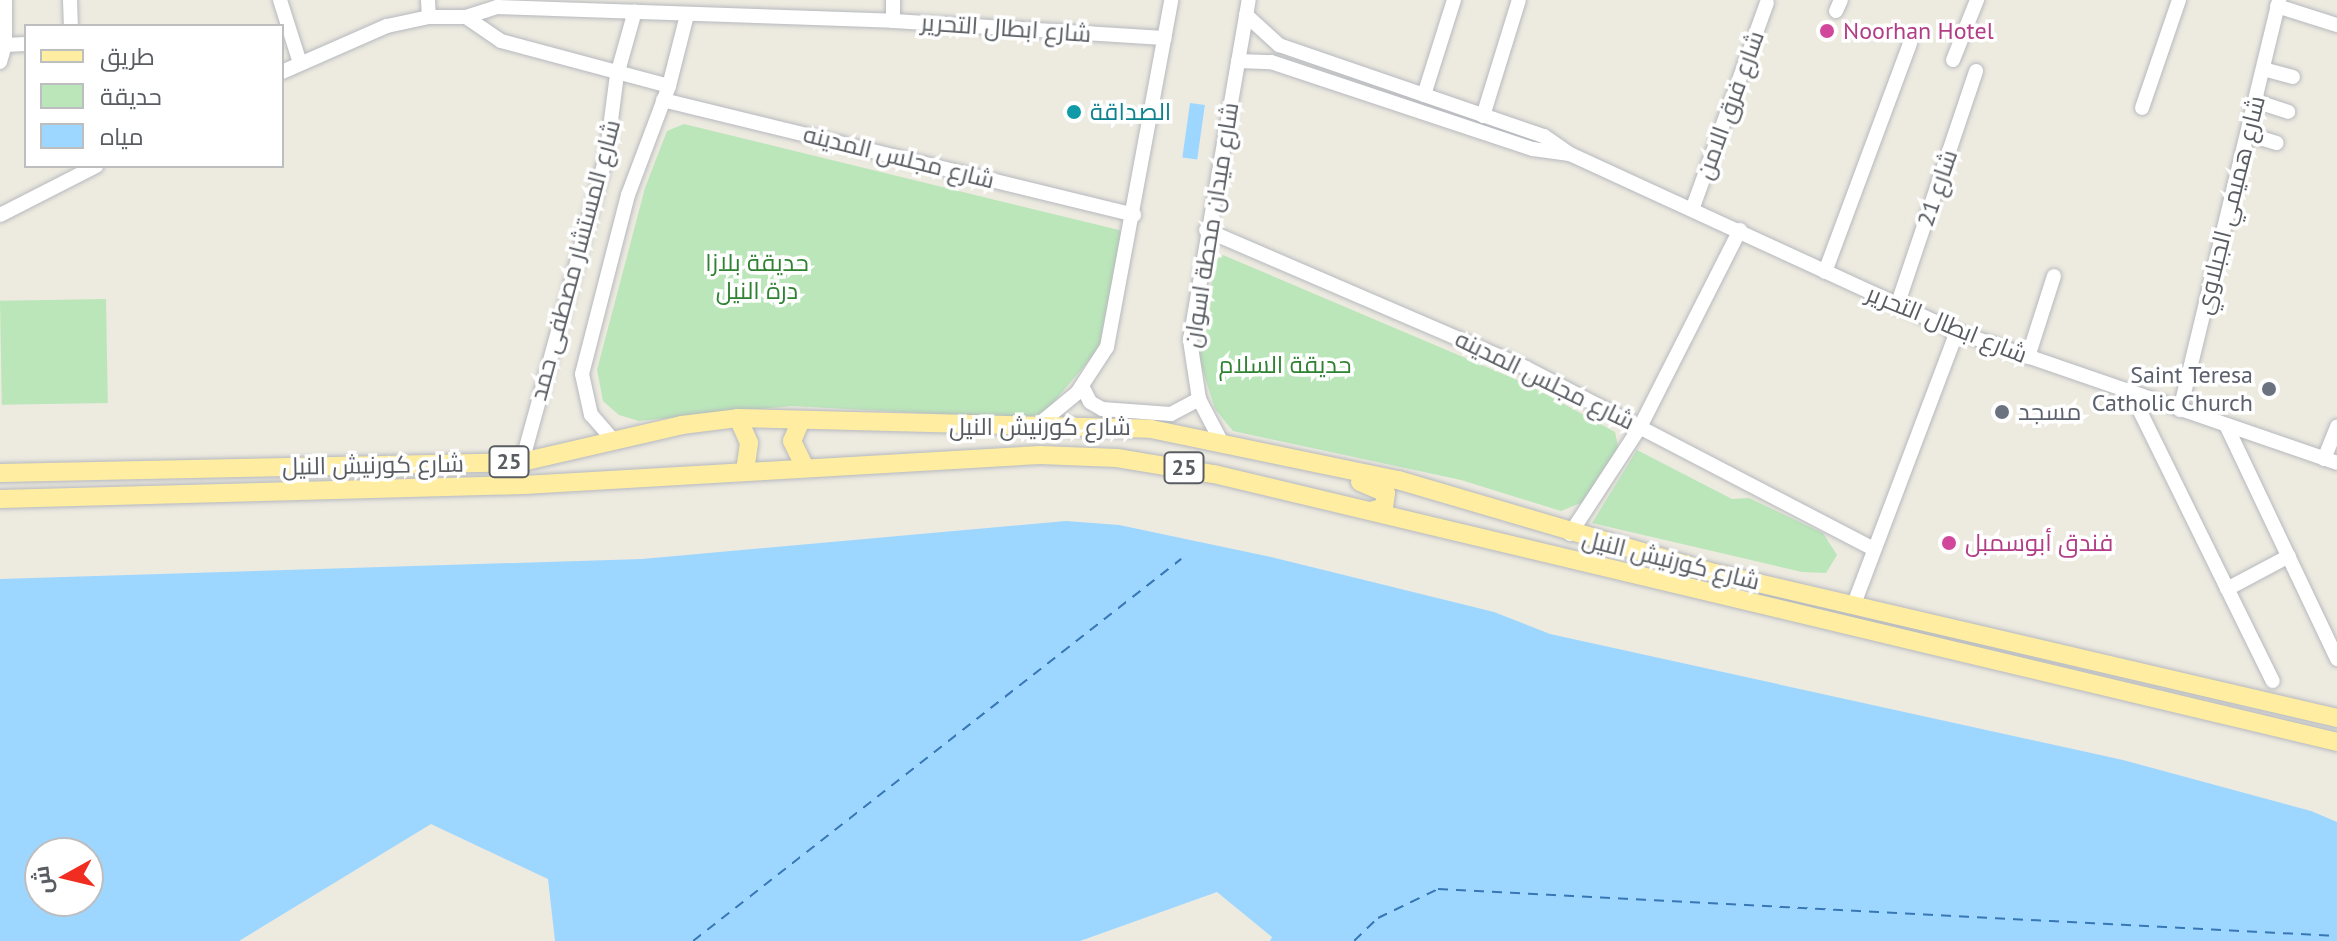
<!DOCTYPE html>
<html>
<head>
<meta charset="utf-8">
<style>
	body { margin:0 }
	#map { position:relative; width:2337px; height:941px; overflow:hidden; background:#edeae0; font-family:"PT Sans",Cairo,sans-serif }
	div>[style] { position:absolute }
	.green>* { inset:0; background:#bbe6ba; transform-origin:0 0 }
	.water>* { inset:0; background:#9dd6ff; transform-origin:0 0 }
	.ferry>* { height:2px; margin-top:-1px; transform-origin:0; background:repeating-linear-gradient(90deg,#3777b6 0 10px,transparent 0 18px) }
	.roads { filter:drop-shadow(0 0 2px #b6b9be) drop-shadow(0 0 2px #b6b9be) }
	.minor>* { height:14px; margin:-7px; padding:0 7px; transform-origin:7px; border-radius:7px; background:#fff }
	.major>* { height:18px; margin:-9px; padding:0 9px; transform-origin:9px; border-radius:9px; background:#ffeea2 }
	.dots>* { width:22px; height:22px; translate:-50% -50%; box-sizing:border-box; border:4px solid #fff; border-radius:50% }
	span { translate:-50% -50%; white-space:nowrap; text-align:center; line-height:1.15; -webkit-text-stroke:7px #fff; paint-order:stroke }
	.shield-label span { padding:2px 6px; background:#fff; border:2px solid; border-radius:6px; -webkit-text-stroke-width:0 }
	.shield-label { font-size:22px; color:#595d62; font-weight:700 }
	.street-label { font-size:24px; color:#595d62 }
	.hotel-label { font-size:24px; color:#b23c85 }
	.left { translate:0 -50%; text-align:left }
	.culture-label { font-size:24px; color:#0d838f }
	.park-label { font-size:24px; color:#2f8231 }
	.worship-label { font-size:24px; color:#5b616d }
	.right { translate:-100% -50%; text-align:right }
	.legend { position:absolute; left:24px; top:24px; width:260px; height:144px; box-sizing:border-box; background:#fff; border:2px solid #bdbec0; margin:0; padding:10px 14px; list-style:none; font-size:24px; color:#595d62 }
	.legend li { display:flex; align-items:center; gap:16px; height:40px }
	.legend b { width:40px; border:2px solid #bdbec0 }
	.north { position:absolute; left:24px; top:837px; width:80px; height:80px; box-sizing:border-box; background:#fff; border:2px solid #bdbec0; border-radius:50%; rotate:262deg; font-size:22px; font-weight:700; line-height:32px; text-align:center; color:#595d62 }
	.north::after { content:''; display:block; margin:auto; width:28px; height:36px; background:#f12d21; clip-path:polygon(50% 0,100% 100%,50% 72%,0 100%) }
</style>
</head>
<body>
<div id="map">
	<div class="green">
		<i style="clip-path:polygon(684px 124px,1119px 230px,1123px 234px,1101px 346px,1048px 409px,1030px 419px,792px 406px,639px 421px,619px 415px,603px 401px,597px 370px,645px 188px,667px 131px)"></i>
		<i style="clip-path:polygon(1223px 255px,1529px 385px,1615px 432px,1619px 451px,1583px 502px,1561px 511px,1461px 480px,1233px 431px,1215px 409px,1198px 355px,1216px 260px)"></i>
		<i style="left:106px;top:299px;width:104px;height:106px;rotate:89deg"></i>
		<i style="clip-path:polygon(1637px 450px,1732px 499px,1749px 498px,1823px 533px,1837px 555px,1826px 573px,1802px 572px,1592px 523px)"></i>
	</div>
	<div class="water">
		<i style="left:1190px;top:103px;width:15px;height:55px;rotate:8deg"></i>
		<i style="clip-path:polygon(evenodd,1066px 521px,1119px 525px,1271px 557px,1494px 612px,1550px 634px,2123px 760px,2311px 811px,2337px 822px,2337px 941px,1270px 941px,1272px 937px,1217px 892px,1080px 941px,555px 941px,548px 879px,431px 824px,239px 941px,0 941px,0 579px,642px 559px,1066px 521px,40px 853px,88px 853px,88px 901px,40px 901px,40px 853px)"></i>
	</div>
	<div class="ferry">
		<i style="left:693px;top:941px;width:620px;rotate:-38.05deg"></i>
		<i style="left:1354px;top:941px;width:33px;rotate:-44deg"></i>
		<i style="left:1378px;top:918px;width:67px;rotate:-25.8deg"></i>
		<i style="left:1438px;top:889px;width:900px;rotate:2.99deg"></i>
	</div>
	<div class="roads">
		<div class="minor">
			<i style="left:70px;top:0;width:26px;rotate:88deg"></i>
			<i style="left:280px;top:0;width:66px;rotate:72.4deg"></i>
			<i style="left:428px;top:0;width:17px;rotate:87deg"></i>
			<i style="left:2277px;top:6px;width:63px;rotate:17.6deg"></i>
			<i style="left:1836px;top:11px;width:12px;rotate:-66deg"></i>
			<i style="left:1246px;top:15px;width:45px;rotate:42.3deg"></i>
			<i style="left:1279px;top:45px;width:280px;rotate:19deg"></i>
			<i style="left:1544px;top:136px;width:32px;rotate:35deg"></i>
			<i style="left:466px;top:17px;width:42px;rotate:34.4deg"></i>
			<i style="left:501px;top:41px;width:174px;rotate:15deg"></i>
			<i style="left:893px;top:21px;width:21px;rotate:-90deg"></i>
			<i style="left:5px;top:45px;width:21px;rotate:-3deg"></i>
			<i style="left:1953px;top:60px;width:65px;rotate:-68.2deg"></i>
			<i style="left:1238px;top:61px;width:33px;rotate:2deg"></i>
			<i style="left:1271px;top:62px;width:276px;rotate:18.4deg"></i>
			<i style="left:1533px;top:149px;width:37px;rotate:8deg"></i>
			<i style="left:1570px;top:154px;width:426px;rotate:24.7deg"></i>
			<i style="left:1957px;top:332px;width:402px;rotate:19deg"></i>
			<i style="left:0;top:62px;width:18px;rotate:-74deg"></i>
			<i style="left:5px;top:45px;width:45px;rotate:-90deg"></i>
			<i style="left:2263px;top:69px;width:31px;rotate:15deg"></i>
			<i style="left:282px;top:72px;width:115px;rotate:-23.7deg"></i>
			<i style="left:387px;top:26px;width:43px;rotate:-12.1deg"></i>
			<i style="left:429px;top:17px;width:37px"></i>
			<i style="left:466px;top:17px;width:33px;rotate:-18deg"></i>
			<i style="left:497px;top:7px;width:396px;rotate:2deg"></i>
			<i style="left:893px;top:21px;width:272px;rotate:3.6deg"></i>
			<i style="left:1424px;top:95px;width:100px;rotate:-72.5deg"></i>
			<i style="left:663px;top:100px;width:485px;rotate:13.7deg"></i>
			<i style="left:2255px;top:101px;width:35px;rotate:18deg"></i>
			<i style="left:2142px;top:108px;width:114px;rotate:-71.1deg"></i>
			<i style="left:1483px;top:116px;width:121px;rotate:-72.8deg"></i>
			<i style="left:2247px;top:134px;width:31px;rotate:17deg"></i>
			<i style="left:1693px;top:207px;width:217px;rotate:-70.1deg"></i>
			<i style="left:0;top:215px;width:108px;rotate:-27deg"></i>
			<i style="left:1206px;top:230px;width:348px;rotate:23.3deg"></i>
			<i style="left:1526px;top:368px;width:392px;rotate:27.5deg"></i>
			<i style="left:1825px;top:272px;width:244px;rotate:-69.6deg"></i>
			<i style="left:1897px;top:306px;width:248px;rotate:-71.4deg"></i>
			<i style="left:2028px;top:357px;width:85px;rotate:-72.2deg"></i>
			<i style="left:1082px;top:386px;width:18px;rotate:63deg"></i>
			<i style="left:1090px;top:402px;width:14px;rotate:30deg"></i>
			<i style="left:1102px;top:409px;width:69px;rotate:4.1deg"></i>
			<i style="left:1171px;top:414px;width:32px;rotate:-28deg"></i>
			<i style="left:2131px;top:393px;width:321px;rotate:63.8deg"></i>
			<i style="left:2180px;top:410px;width:422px;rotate:-76.4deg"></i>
			<i style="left:1038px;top:425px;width:50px;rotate:-39.4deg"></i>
			<i style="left:1077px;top:393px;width:55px;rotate:-56.9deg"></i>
			<i style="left:1107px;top:347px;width:353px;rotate:-79.5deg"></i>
			<i style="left:2227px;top:427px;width:257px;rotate:64.6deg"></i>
			<i style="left:614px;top:441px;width:35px;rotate:-131deg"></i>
			<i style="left:591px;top:415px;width:42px;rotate:-102.4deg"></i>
			<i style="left:582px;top:374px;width:185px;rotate:-75.6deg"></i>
			<i style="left:628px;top:195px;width:116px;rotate:-69.4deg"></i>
			<i style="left:669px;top:86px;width:73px;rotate:-75.8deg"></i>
			<i style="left:1223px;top:445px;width:52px;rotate:-117.6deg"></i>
			<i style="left:1199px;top:399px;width:60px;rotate:-98.7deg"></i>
			<i style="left:1190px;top:340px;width:345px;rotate:-80.2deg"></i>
			<i style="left:2324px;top:459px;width:35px;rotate:-68deg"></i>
			<i style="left:522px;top:462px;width:315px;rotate:-74.6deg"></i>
			<i style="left:606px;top:158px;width:84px;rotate:-82.5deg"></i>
			<i style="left:617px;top:75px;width:66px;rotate:-74.3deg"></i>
			<i style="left:1570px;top:534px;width:128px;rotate:-56.8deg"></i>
			<i style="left:1640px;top:427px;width:221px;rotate:-63.1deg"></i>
			<i style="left:2227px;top:589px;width:70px;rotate:-28deg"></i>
			<i style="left:1854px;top:604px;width:291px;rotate:-69.3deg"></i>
		</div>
		<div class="major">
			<i style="left:738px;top:418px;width:27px;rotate:66deg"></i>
			<i style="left:749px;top:443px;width:27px;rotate:98deg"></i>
			<i style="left:801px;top:420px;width:23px;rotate:113deg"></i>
			<i style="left:792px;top:441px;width:28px;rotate:64deg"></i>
			<i style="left:0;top:473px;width:522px;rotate:-1.21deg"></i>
			<i style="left:522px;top:462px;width:164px;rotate:-13deg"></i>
			<i style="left:682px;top:425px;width:56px;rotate:-7.1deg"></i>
			<i style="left:738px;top:418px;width:413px;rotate:1.5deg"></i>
			<i style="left:1151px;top:429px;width:252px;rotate:11.7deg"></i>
			<i style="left:1398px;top:480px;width:330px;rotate:16.4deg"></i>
			<i style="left:1715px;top:573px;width:639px;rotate:13.12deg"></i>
			<i style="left:1360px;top:482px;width:28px;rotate:23deg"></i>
			<i style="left:1386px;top:493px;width:14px;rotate:98deg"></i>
			<i style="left:1384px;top:507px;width:14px;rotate:163deg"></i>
			<i style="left:0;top:499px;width:524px;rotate:-1.53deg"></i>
			<i style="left:524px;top:485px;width:517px;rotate:-3.33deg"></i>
			<i style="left:1040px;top:455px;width:77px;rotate:2.2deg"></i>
			<i style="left:1117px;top:458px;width:98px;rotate:9.4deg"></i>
			<i style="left:1214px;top:474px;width:1155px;rotate:13.42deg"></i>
		</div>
	</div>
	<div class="dots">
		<i style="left:1827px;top:31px;background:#d1479c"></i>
		<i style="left:1074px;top:112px;background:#0f9aa8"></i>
		<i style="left:2269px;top:389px;background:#6b7280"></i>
		<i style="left:2002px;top:412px;background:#6b7280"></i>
		<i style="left:1949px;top:543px;background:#d1479c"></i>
	</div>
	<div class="shield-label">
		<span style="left:509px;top:462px">25</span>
		<span style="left:1184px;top:468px">25</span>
	</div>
	<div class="street-label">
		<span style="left:1006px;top:28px;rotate:4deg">شارع ابطال التحرير</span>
		<span style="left:1730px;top:105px;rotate:-70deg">شارع فرق الامن</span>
		<span style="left:899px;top:157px;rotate:14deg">شارع مجلس المدينه</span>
		<span style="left:1937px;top:188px;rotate:-71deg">شارع 21</span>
		<span style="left:2230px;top:205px;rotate:-76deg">شارع هميمي الجبلاوي</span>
		<span style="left:1211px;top:225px;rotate:-81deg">شارع ميدان محطة اسوان</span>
		<span style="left:575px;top:260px;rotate:-75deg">شارع المستشار مصطفى حمد</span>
		<span style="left:1947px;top:324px;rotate:22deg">شارع ابطال التحرير</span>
		<span style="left:1545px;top:380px;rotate:26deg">شارع مجلس المدينه</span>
		<span style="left:1040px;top:427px">شارع كورنيش النيل</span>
		<span style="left:373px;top:465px;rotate:-1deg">شارع كورنيش النيل</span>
		<span style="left:1671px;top:560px;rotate:14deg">شارع كورنيش النيل</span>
	</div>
	<div class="hotel-label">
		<span class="left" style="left:1843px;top:31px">Noorhan Hotel</span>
		<span class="left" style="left:1965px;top:543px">فندق أبوسمبل</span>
	</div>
	<div class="culture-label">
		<span class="left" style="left:1090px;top:112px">الصداقة</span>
	</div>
	<div class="park-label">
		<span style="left:757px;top:277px">حديقة بلازا<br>درة النيل</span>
		<span style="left:1285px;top:365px">حديقة السلام</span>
	</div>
	<div class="worship-label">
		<span class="right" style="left:2253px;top:389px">Saint Teresa<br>Catholic Church</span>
		<span class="left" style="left:2018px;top:412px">مسجد</span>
	</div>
	<ul class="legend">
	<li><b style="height:10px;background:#ffeea2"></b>طريق</li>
	<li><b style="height:22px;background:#bbe6ba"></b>حديقة</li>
	<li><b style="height:22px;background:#9dd6ff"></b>مياه</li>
	</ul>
	<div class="north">ش</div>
</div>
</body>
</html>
